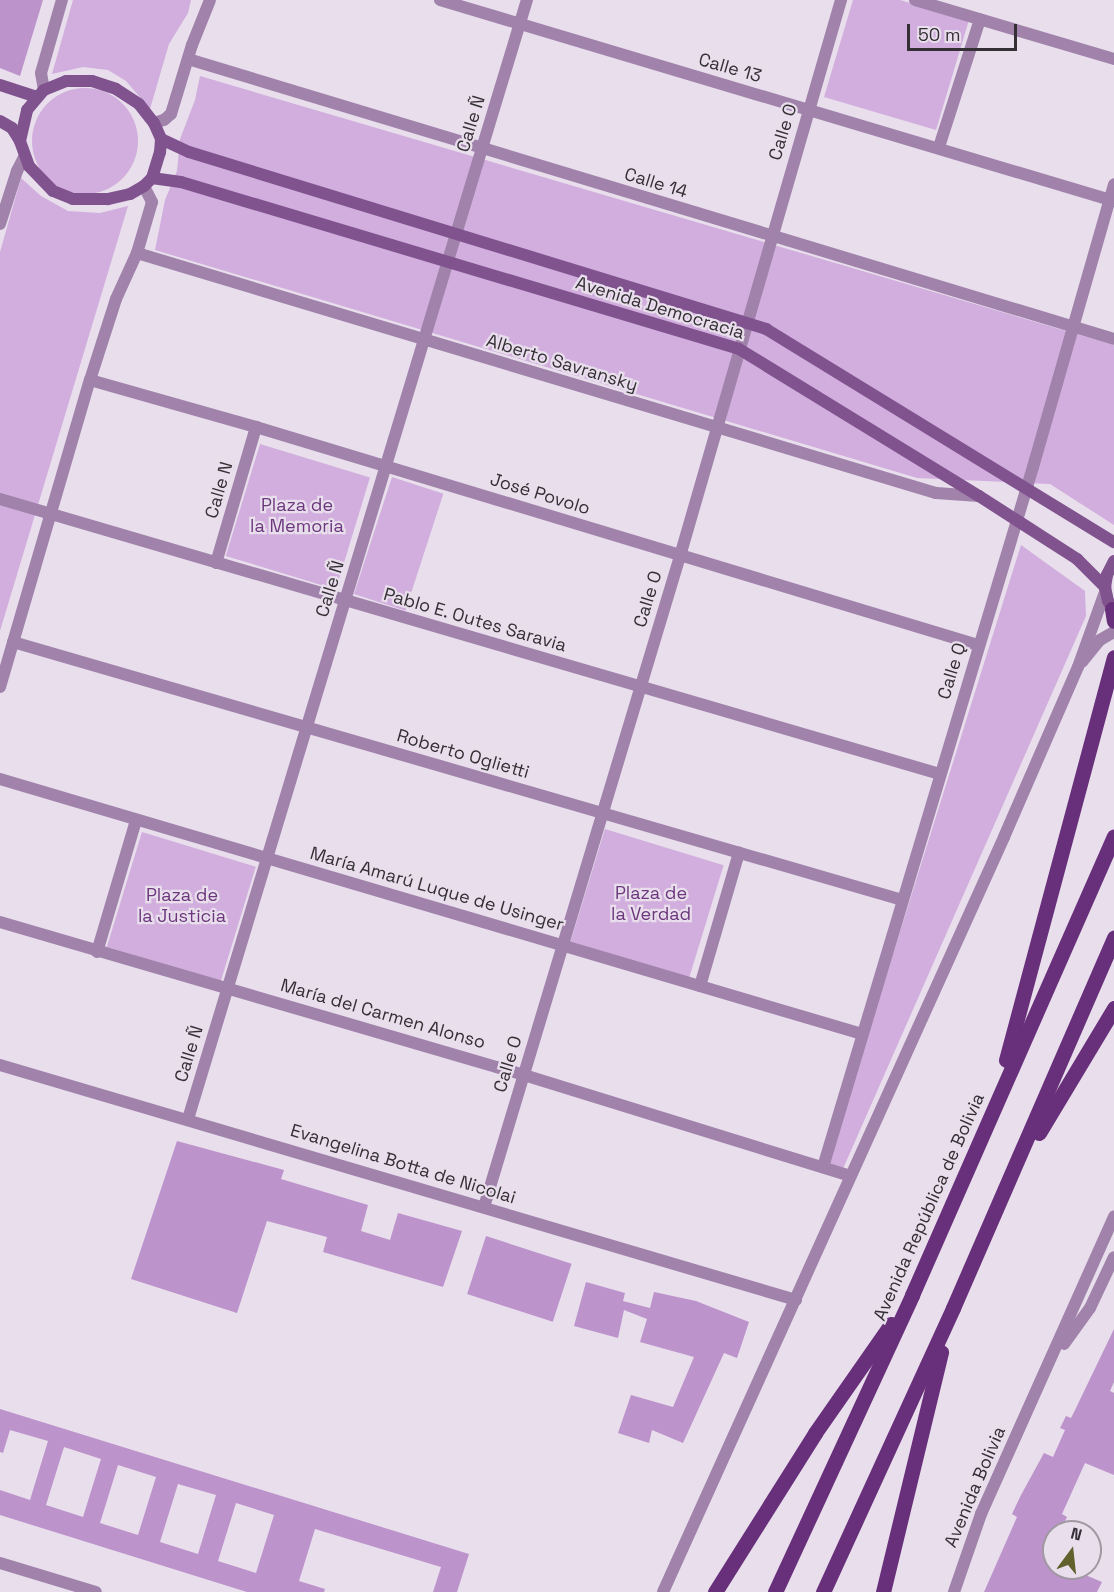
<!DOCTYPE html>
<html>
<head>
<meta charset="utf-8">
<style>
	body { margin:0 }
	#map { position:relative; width:1114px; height:1592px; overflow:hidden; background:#e8deec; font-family:"Space Grotesk",sans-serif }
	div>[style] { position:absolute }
	.green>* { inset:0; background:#d1aedd; transform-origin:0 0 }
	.round { border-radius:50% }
	.building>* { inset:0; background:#bd93cc; transform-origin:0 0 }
	.minor>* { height:12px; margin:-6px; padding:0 6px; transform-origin:6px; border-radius:6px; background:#a082ab }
	.tertiary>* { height:12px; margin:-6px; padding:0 6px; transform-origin:6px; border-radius:6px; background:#a082ab }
	.secondary>* { height:12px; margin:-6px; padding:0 6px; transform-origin:6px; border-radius:6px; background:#80538f }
	.primary>* { height:15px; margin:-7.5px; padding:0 7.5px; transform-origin:7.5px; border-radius:7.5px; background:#68307a }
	span { translate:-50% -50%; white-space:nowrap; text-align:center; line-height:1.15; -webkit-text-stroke:4.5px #e8deec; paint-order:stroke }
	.street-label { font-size:18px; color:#332f34 }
	.park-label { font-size:18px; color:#6c377d }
	.north { position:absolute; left:1042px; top:1520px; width:60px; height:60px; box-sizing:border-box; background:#e8deec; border:2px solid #a098a2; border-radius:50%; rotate:15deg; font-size:16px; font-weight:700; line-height:24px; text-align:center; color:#332f34 }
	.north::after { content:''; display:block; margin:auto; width:21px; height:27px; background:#62602d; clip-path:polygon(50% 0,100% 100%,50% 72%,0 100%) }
	.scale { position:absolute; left:907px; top:24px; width:110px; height:27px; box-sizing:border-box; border:3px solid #332f34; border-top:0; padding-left:8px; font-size:18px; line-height:21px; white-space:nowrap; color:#332f34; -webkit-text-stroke:4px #e8deec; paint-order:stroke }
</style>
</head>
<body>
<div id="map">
	<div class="green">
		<i style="clip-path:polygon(73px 0,191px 0,188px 13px,169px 44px,150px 109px,126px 81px,108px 70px,83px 67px,52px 74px)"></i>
		<i style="clip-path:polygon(853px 0,900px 0,969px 20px,936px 130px,824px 97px)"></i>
		<i style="clip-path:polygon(200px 76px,1114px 345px,1114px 525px,1050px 484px,917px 478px,155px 250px,165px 200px,177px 171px,180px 139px,195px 100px)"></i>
		<i class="round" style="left:32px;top:88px;width:106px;height:106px"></i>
		<i style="clip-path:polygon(21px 178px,41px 196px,68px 211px,100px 213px,128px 206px,0 631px,0 252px)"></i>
		<i style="left:260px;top:444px;width:115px;height:117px;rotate:17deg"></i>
		<i style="left:392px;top:477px;width:54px;height:123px;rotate:18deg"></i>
		<i style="clip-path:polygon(1021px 545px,1085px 591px,1086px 616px,842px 1171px,827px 1165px)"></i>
		<i style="left:605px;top:829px;width:124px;height:118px;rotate:17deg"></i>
		<i style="left:142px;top:832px;width:119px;height:120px;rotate:17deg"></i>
	</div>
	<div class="building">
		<i style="clip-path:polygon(0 0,43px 0,20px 76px,0 68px)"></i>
		<i style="clip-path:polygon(177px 1141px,284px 1170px,281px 1179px,368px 1205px,361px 1231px,390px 1240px,398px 1213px,462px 1231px,443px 1287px,323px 1252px,327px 1237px,267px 1221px,237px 1313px,131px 1279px)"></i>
		<i style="left:486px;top:1236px;width:90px;height:61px;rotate:18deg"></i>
		<i style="clip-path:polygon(586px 1282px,625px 1293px,623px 1301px,650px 1308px,654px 1292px,696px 1301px,749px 1322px,737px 1358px,724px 1353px,683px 1443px,652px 1430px,649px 1443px,618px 1433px,631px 1395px,673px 1407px,694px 1357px,640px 1342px,647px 1319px,624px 1310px,618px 1338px,574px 1326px)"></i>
		<i style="clip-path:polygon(1114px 1329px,1114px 1382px,1110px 1391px,1114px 1393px,1114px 1475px,1085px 1463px,1062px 1514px,1067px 1517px,1060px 1532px,1054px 1532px,1054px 1546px,1048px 1559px,1054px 1561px,1054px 1568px,1069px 1568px,1102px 1582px,1097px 1592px,984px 1592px,1017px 1517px,1012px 1514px,1021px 1495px,1044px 1453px,1053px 1457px,1065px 1430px,1060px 1428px,1066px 1416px,1071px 1418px,1076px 1408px)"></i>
		<i style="clip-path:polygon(evenodd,0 1409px,469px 1554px,457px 1592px,433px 1592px,441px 1567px,315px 1529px,299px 1581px,325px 1589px,324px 1592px,247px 1592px,0 1515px,0 1490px,30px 1500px,48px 1441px,10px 1430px,3px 1453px,0 1452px,0 1409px,64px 1447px,101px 1459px,83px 1517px,46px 1505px,64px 1447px,0 1409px,118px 1465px,156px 1477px,138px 1535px,100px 1523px,118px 1465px,0 1409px,178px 1484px,216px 1495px,198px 1554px,160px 1542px,178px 1484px,0 1409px,236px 1503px,274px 1515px,256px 1573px,218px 1561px,236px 1503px)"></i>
	</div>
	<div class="minor">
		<i style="left:440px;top:0;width:703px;rotate:16.61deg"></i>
		<i style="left:915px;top:0;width:208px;rotate:16.5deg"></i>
		<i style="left:188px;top:59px;width:967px;rotate:16.82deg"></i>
		<i style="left:939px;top:147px;width:134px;rotate:-72.2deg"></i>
		<i style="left:0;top:224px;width:56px;rotate:-72.2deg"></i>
		<i style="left:17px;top:171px;width:16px;rotate:-63deg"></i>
		<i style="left:137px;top:253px;width:834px;rotate:16.72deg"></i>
		<i style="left:936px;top:493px;width:43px;rotate:4deg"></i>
		<i style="left:90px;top:380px;width:173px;rotate:15.8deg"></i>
		<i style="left:256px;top:427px;width:754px;rotate:16.8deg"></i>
		<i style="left:0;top:499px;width:979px;rotate:16.31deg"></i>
		<i style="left:216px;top:563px;width:142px;rotate:-73.6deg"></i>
		<i style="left:13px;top:642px;width:926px;rotate:16.18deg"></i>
		<i style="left:0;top:687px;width:320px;rotate:-73.7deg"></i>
		<i style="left:90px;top:380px;width:85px;rotate:-72.2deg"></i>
		<i style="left:116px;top:299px;width:51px;rotate:-65.5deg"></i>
		<i style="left:137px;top:253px;width:53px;rotate:-73.6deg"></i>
		<i style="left:152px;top:202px;width:18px;rotate:-117deg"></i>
		<i style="left:0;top:779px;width:899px;rotate:16.48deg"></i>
		<i style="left:0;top:922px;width:546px;rotate:16.28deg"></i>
		<i style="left:524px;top:1075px;width:341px;rotate:17.2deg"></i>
		<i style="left:97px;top:952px;width:138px;rotate:-73.5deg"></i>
		<i style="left:700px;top:986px;width:139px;rotate:-73.7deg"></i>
		<i style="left:188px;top:1119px;width:1169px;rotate:-73.15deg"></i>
		<i style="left:823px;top:1167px;width:731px;rotate:-73.3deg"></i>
		<i style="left:1033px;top:467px;width:294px;rotate:-74deg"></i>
		<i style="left:484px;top:1207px;width:680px;rotate:-73.24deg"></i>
		<i style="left:680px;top:556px;width:579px;rotate:-73.85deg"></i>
	</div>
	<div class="tertiary">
		<i style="left:44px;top:90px;width:17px;rotate:-100deg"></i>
		<i style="left:41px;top:73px;width:76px;rotate:-74deg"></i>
		<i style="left:154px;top:123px;width:10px;rotate:-17deg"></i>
		<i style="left:164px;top:120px;width:9px;rotate:-41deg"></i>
		<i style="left:171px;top:114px;width:72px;rotate:-73.1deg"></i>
		<i style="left:192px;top:45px;width:48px;rotate:-68.2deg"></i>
		<i style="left:1082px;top:662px;width:28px;rotate:-51deg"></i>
		<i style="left:1100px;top:640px;width:16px;rotate:-30deg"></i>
		<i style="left:0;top:1065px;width:830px;rotate:16.45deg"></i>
		<i style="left:1064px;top:1344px;width:44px;rotate:-54.2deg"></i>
		<i style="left:1090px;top:1308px;width:56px;rotate:-64.8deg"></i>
		<i style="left:0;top:1563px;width:100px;rotate:16.8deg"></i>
		<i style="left:663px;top:1592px;width:828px;rotate:-65.69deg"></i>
		<i style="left:1004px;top:837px;width:185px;rotate:-66.5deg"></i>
		<i style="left:1078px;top:667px;width:80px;rotate:-70.2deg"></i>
		<i style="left:954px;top:1592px;width:83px;rotate:-70.9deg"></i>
		<i style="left:981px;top:1514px;width:326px;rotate:-65.9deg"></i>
	</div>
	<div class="secondary">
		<i style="left:66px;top:81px;width:26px"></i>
		<i style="left:92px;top:81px;width:25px;rotate:18deg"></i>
		<i style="left:116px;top:89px;width:27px;rotate:33deg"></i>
		<i style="left:139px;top:104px;width:24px;rotate:52deg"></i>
		<i style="left:154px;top:123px;width:17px;rotate:66deg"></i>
		<i style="left:161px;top:139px;width:13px;rotate:94deg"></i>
		<i style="left:160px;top:152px;width:27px;rotate:107deg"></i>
		<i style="left:152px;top:178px;width:11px;rotate:135deg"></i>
		<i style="left:144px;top:186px;width:16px;rotate:150deg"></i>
		<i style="left:130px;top:194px;width:23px;rotate:167deg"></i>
		<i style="left:108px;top:199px;width:35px;rotate:180deg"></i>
		<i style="left:73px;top:199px;width:22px;rotate:-158deg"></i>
		<i style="left:53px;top:191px;width:35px;rotate:-134deg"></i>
		<i style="left:29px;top:166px;width:27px;rotate:-110deg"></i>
		<i style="left:20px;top:141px;width:32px;rotate:-77deg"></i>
		<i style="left:27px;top:110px;width:26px;rotate:-50deg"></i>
		<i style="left:44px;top:90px;width:24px;rotate:-22deg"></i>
		<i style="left:0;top:85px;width:38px;rotate:18deg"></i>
		<i style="left:0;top:121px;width:14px;rotate:30deg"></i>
		<i style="left:12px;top:128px;width:15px;rotate:58deg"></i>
		<i style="left:161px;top:139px;width:31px;rotate:25deg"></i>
		<i style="left:189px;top:152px;width:604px;rotate:17.05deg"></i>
		<i style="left:766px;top:329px;width:408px;rotate:31.5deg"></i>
		<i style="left:152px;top:178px;width:29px;rotate:8deg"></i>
		<i style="left:181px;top:182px;width:582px;rotate:16.66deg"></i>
		<i style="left:739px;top:349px;width:281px;rotate:31.5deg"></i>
		<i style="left:979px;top:496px;width:117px;rotate:32.7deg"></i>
		<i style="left:1077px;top:559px;width:40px;rotate:45deg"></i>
		<i style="left:1114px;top:561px;width:16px;rotate:117deg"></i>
		<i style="left:1107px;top:575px;width:12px;rotate:99deg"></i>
		<i style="left:1105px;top:587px;width:14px;rotate:78deg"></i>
		<i style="left:1108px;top:601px;width:12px;rotate:59deg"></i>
	</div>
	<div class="primary">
		<i style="left:1112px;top:609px;width:12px;rotate:81deg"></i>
		<i style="left:1006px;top:1060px;width:417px;rotate:-75deg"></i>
		<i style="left:1039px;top:1133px;width:146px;rotate:-59deg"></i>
		<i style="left:715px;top:1592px;width:188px;rotate:-57.8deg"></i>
		<i style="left:815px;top:1433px;width:133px;rotate:-55.1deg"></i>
		<i style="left:775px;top:1592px;width:327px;rotate:-65.2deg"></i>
		<i style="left:912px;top:1295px;width:501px;rotate:-66.25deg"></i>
		<i style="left:823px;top:1592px;width:312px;rotate:-65.4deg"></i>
		<i style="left:953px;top:1308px;width:404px;rotate:-66.5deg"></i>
		<i style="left:883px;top:1592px;width:247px;rotate:-76.4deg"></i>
	</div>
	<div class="street-label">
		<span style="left:730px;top:68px;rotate:16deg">Calle 13</span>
		<span style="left:471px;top:124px;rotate:-73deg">Calle Ñ</span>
		<span style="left:783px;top:132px;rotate:-73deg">Calle O</span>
		<span style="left:656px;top:183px;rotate:17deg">Calle 14</span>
		<span style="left:660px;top:308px;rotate:17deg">Avenida Democracia</span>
		<span style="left:562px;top:363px;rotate:17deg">Alberto Savransky</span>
		<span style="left:219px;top:490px;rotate:-74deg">Calle N</span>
		<span style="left:540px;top:494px;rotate:17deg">José Povolo</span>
		<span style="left:330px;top:589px;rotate:-73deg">Calle Ñ</span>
		<span style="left:648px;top:599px;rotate:-73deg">Calle O</span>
		<span style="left:475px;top:620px;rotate:16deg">Pablo E. Outes Saravia</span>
		<span style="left:952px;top:671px;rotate:-73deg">Calle Q</span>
		<span style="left:463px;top:754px;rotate:16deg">Roberto Oglietti</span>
		<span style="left:437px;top:889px;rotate:16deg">María Amarú Luque de Usinger</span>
		<span style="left:383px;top:1014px;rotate:16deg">María del Carmen Alonso</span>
		<span style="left:189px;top:1054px;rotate:-73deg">Calle Ñ</span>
		<span style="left:508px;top:1064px;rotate:-73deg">Calle O</span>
		<span style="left:403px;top:1164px;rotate:17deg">Evangelina Botta de Nicolai</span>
		<span style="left:929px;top:1207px;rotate:-66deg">Avenida República de Bolivia</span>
		<span style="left:975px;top:1487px;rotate:-67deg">Avenida Bolivia</span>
	</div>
	<div class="park-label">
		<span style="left:297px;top:516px">Plaza de<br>la Memoria</span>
		<span style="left:651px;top:904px">Plaza de<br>la Verdad</span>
		<span style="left:182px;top:906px">Plaza de<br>la Justicia</span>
	</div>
	<div class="north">N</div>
	<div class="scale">50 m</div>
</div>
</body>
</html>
